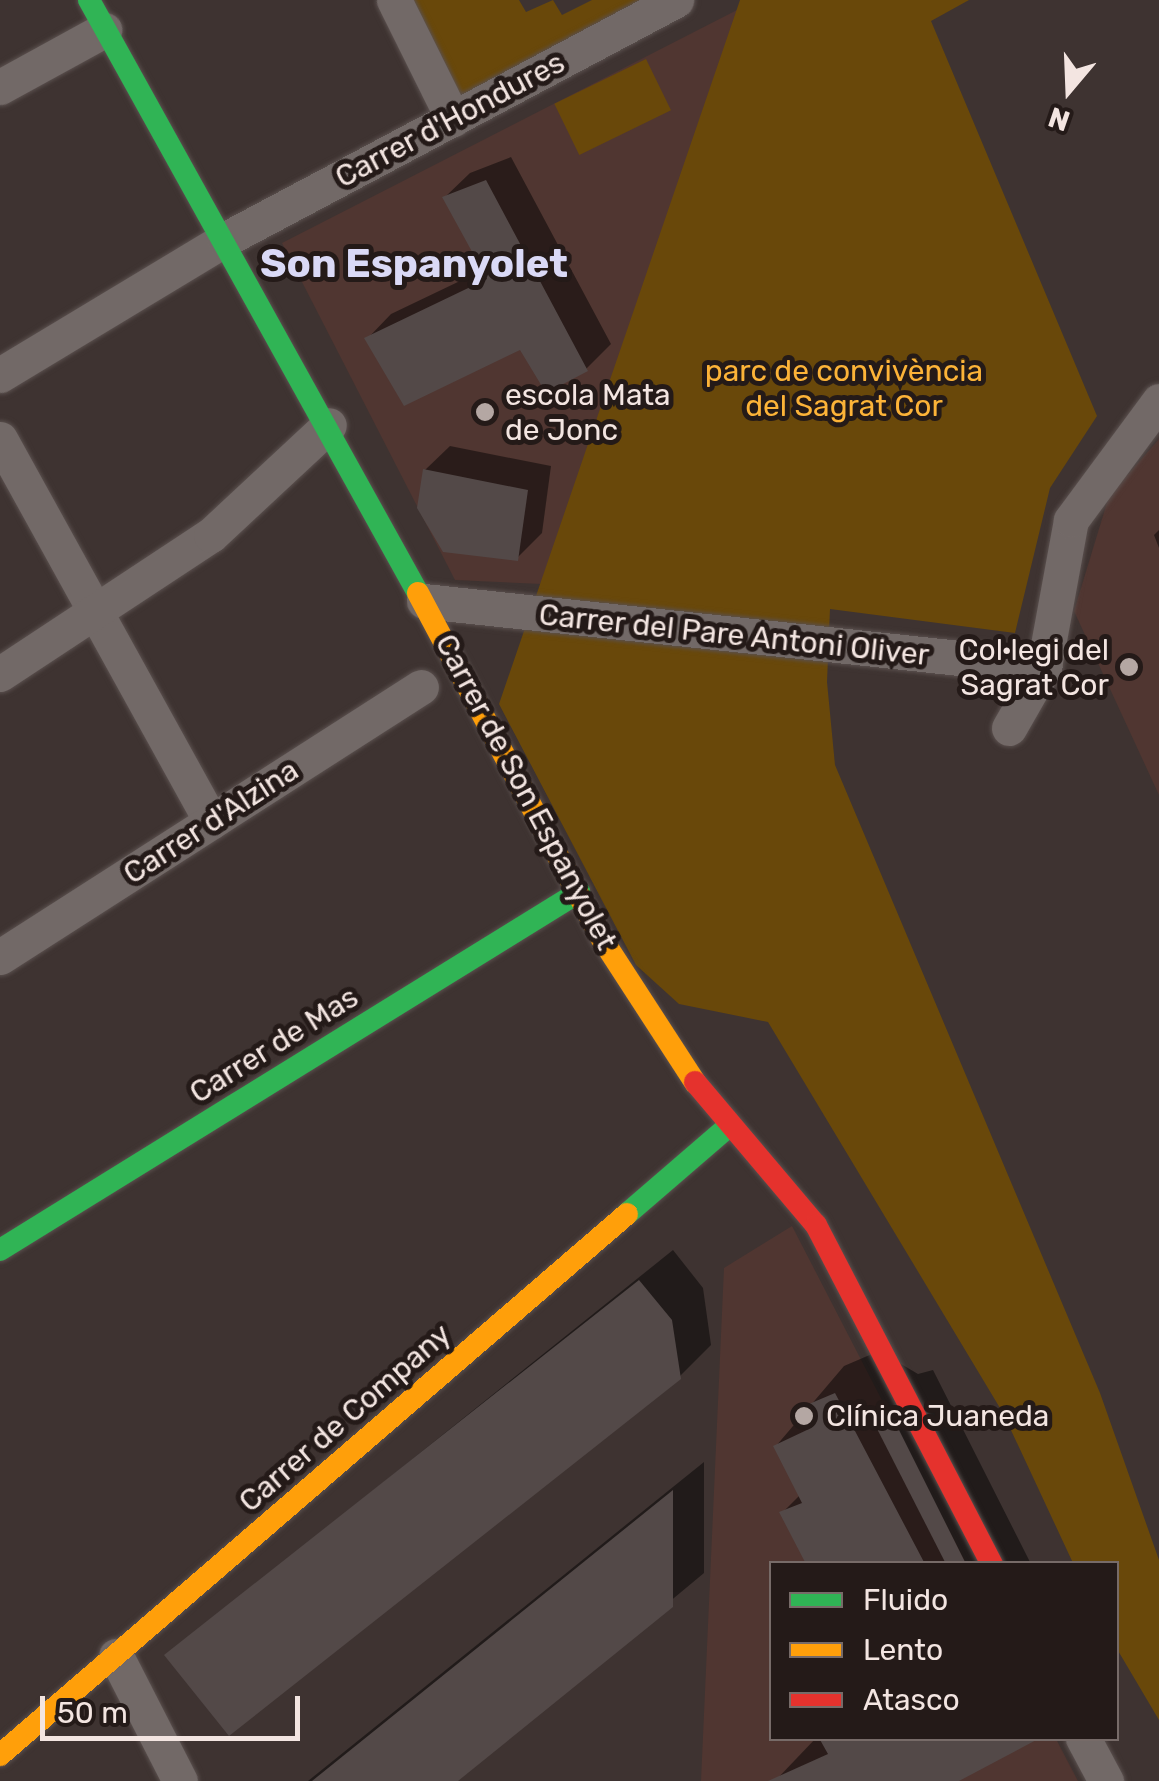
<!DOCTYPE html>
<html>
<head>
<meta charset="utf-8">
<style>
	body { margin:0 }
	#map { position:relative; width:1159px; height:1781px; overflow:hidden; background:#3e3331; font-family:Rubik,sans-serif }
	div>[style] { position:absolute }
	.built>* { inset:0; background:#503631 }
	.green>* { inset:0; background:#69480a; transform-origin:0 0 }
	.shadow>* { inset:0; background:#0007 }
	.building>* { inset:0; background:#534948 }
	.roads { filter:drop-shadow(0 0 2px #5a504e) drop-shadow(0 0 2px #5a504e) }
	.street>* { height:35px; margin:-17.5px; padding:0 17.5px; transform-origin:17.5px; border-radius:17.5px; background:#726967 }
	.fast>* { height:22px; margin:-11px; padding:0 11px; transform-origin:11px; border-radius:11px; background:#30b455 }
	.slow>* { height:22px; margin:-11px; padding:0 11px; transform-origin:11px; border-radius:11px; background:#ff9f0a }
	.jam>* { height:22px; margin:-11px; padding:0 11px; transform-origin:11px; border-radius:11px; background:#e5322d }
	.dots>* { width:28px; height:28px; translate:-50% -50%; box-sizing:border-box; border:5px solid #241a18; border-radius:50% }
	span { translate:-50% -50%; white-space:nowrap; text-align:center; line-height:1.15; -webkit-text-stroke:10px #241a18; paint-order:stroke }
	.street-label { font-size:30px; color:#f3e5e1 }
	.park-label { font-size:30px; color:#fcb338 }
	.poi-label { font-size:30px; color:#f3e5e1 }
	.left { translate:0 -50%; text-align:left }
	.right { translate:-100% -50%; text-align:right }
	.district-label { font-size:40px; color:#dad9f6; font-weight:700 }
	.legend { position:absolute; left:769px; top:1561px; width:350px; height:180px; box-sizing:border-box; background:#241a18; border:2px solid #776b68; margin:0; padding:12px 18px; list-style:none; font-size:30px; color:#f3e5e1 }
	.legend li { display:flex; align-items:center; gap:20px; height:50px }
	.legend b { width:50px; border:2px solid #776b68 }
	.north { position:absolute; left:1019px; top:40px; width:100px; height:100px; -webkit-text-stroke:8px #241a18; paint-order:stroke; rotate:199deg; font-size:28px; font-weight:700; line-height:40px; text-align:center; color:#f3e5e1 }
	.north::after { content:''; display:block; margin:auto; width:35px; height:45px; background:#f3e5e1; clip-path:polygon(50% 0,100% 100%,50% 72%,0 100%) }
	.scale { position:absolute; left:40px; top:1696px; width:260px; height:45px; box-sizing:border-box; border:5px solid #f3e5e1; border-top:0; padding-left:12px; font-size:30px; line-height:35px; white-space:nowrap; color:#f3e5e1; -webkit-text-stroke:8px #241a18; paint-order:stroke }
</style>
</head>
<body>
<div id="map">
	<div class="built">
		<i style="clip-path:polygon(739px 9px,542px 584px,455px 580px,282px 243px)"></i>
		<i style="clip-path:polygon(1159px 439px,1159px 795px,1074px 611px,1109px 496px)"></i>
		<i style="clip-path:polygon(792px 1226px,966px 1563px,772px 1564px,772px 1738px,1056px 1739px,1078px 1781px,701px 1781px,724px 1268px)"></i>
	</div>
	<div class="green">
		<i style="clip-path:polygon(406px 0,519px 0,526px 12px,553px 0,562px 15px,592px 0,645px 0,458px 106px)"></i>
		<i style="clip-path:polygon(740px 0,969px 0,931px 21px,1097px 416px,1050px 488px,1015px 633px,830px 609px,827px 682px,835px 765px,1100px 1393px,1159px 1560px,1159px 1720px,1117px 1649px,1116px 1564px,1073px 1563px,1003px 1413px,768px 1022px,679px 1004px,636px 965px,499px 704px)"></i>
		<i style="left:646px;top:59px;width:57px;height:102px;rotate:64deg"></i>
	</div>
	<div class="shadow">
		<i style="clip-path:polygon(511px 157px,611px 344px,586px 369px,521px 347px,367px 339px,391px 314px,485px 269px,445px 197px,470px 173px)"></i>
		<i style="clip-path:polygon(450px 446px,551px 466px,542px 533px,517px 558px,425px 470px)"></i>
		<i style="clip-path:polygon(1159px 530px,1159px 548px,1154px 535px)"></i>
		<i style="clip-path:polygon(673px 1250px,703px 1288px,711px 1345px,679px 1377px,168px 1655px)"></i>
		<i style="clip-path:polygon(879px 1351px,918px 1374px,933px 1370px,1031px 1564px,809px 1564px,782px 1513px,801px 1494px,776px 1446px,844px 1366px)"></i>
		<i style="clip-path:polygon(704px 1462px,704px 1573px,454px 1781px,308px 1781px)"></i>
		<i style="clip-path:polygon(816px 1738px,1034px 1738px,953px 1781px,775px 1781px)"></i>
	</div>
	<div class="building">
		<i style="clip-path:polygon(486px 180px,588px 371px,546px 393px,520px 350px,404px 406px,364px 338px,487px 279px,442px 197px)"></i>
		<i style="clip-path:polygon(423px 469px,528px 490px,518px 561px,443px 552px,417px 508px)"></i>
		<i style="clip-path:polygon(639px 1280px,672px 1320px,681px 1379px,229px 1736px,164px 1655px)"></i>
		<i style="clip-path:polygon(835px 1393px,925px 1564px,806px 1564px,779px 1512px,802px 1503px,773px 1446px,809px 1429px,797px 1409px)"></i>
		<i style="clip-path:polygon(890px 1412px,966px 1564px,946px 1564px,871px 1417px)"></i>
		<i style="clip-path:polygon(673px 1490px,673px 1607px,458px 1781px,312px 1781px)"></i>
		<i style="clip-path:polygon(819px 1738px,1040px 1738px,959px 1781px,768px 1781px,828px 1754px)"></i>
	</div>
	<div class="roads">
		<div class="street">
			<i style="left:394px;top:0;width:133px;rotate:63.6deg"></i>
			<i style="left:0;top:87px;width:119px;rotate:-28.7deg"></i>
			<i style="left:0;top:375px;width:262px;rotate:-31.1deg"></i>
			<i style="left:224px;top:240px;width:512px;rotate:-27.97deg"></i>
			<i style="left:0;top:439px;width:437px;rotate:61.1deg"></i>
			<i style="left:424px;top:601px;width:624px;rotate:6.08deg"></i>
			<i style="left:0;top:674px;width:253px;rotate:-33.4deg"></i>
			<i style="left:211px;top:535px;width:161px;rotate:-43deg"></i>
			<i style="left:1009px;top:728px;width:70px;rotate:-60.2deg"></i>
			<i style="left:1044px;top:667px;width:149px;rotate:-79.6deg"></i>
			<i style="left:1071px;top:520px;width:148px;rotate:-53.5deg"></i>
			<i style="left:0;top:957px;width:500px;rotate:-32.67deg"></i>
			<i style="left:116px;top:1656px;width:140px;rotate:62.9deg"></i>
			<i style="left:1083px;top:1738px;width:49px;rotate:61.9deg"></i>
		</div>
		<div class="fast">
			<i style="left:89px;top:0;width:678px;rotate:60.98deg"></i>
			<i style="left:627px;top:1214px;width:135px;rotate:-40.8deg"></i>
			<i style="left:0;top:1250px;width:681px;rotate:-31.73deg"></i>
		</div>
		<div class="slow">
			<i style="left:418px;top:593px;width:392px;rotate:62deg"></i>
			<i style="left:602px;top:939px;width:171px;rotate:57deg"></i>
			<i style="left:0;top:1755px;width:828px;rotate:-40.79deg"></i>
		</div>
		<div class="jam">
			<i style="left:695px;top:1082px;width:187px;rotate:49.8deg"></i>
			<i style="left:816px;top:1225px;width:382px;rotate:62.6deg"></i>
		</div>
	</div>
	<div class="dots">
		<i style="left:485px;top:412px;background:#b4a7a3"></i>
		<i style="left:1129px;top:667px;background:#b4a7a3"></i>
		<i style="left:804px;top:1416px;background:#b4a7a3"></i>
	</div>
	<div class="street-label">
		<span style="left:450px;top:120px;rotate:-28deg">Carrer d'Hondures</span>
		<span style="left:734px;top:635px;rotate:6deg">Carrer del Pare Antoni Oliver</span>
		<span style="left:526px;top:792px;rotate:62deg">Carrer de Son Espanyolet</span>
		<span style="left:211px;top:822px;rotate:-33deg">Carrer d'Alzina</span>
		<span style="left:274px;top:1045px;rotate:-32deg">Carrer de Mas</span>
		<span style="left:345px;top:1418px;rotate:-41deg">Carrer de Company</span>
	</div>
	<div class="park-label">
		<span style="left:844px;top:388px">parc de convivència<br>del Sagrat Cor</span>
	</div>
	<div class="poi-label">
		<span class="left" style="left:505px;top:412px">escola Mata<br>de Jonc</span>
		<span class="right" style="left:1109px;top:667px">Col·legi del<br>Sagrat Cor</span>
		<span class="left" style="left:826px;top:1416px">Clínica Juaneda</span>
	</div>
	<div class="district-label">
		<span style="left:414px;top:264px">Son Espanyolet</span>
	</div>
	<ul class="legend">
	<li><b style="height:12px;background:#30b455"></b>Fluido</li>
	<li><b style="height:12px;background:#ff9f0a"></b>Lento</li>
	<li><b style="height:12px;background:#e5322d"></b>Atasco</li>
	</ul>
	<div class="north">N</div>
	<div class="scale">50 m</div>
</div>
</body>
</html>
